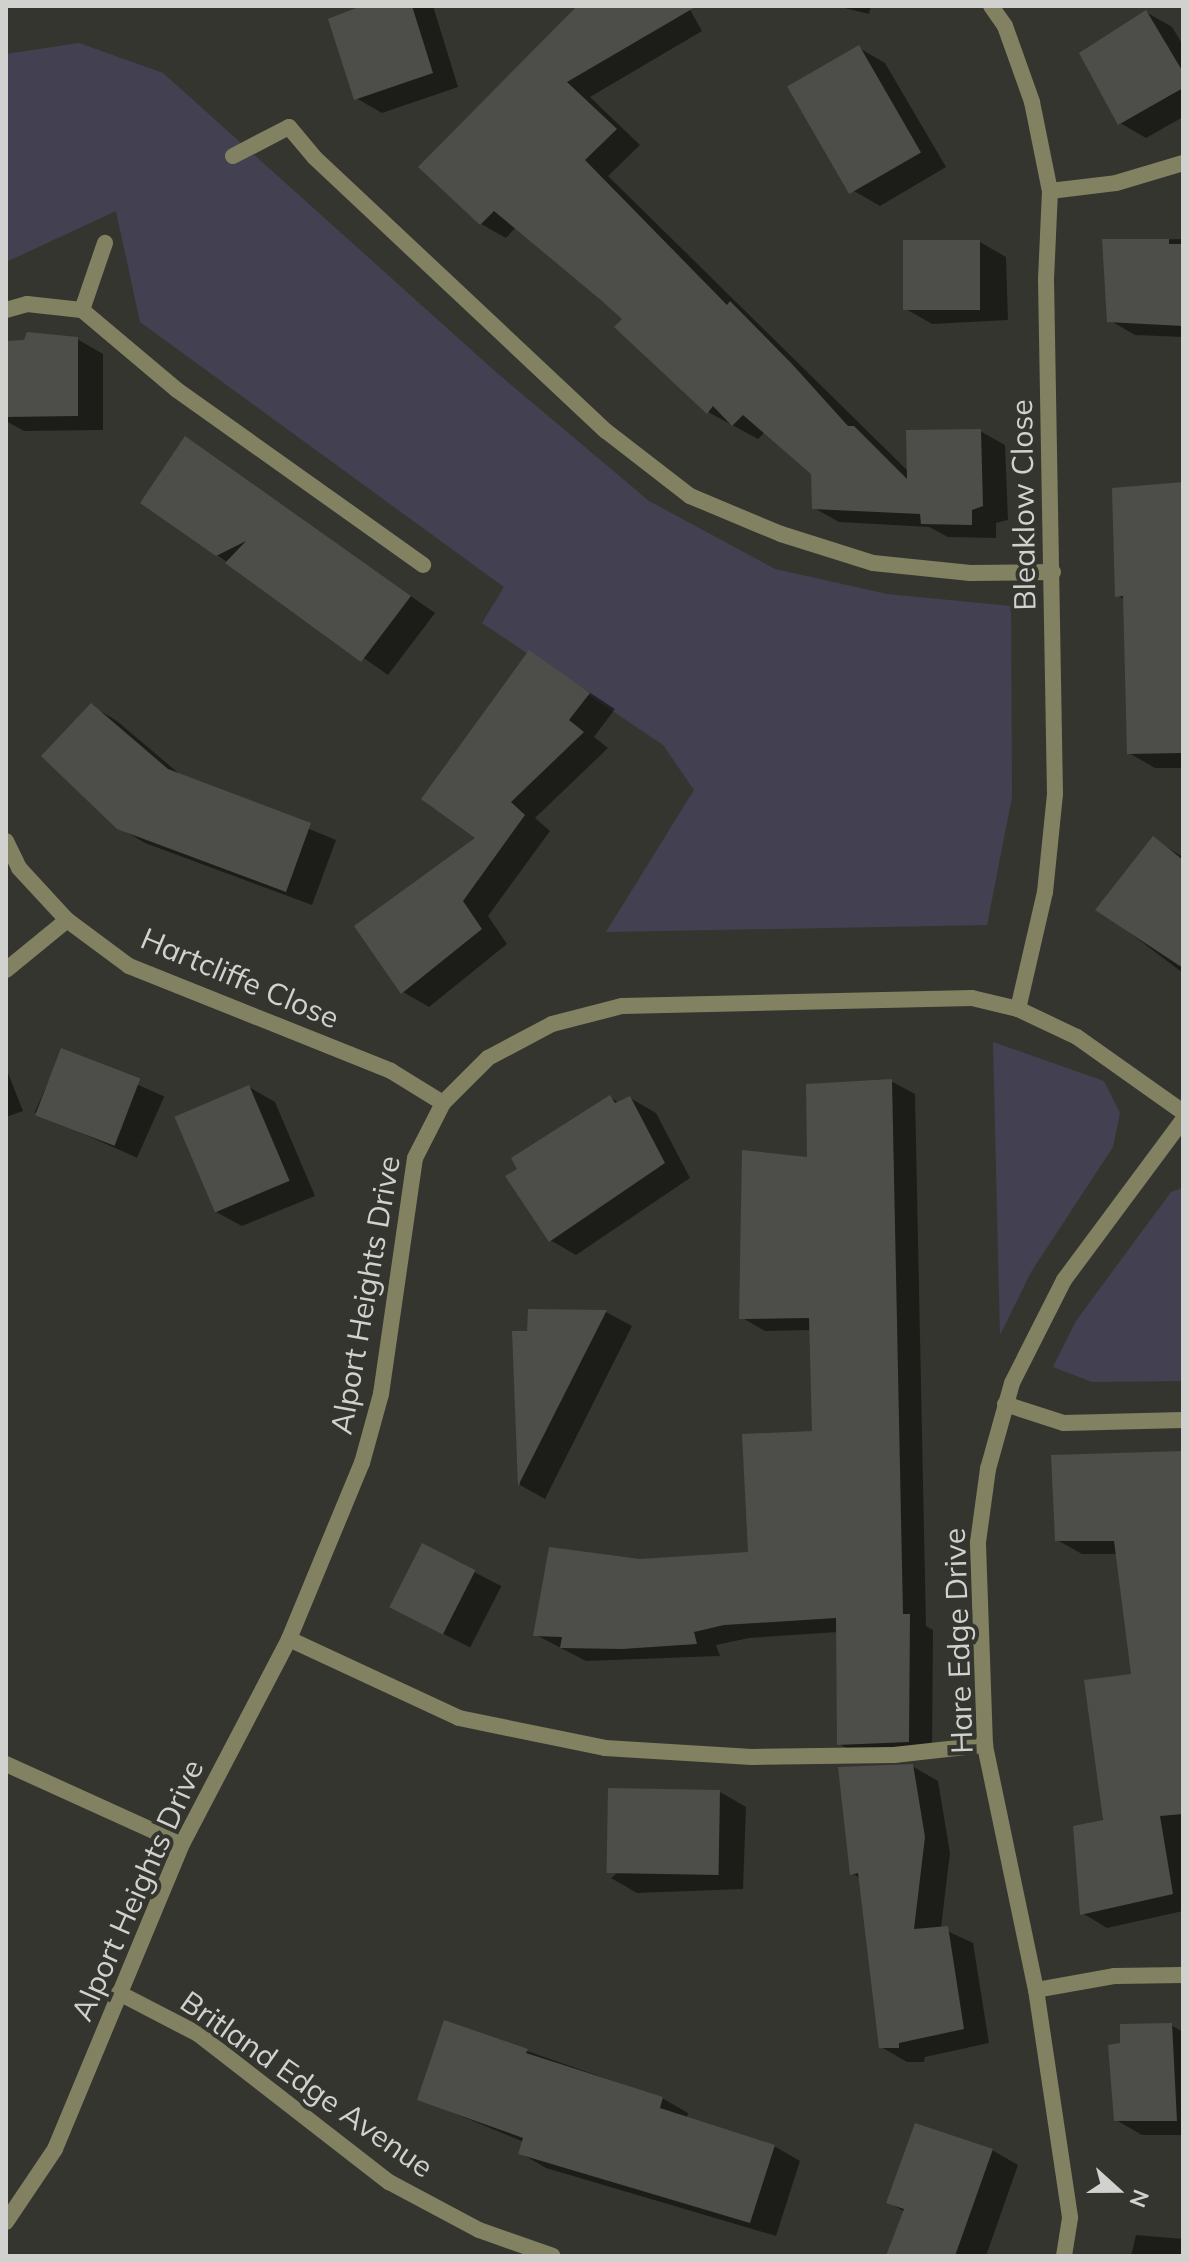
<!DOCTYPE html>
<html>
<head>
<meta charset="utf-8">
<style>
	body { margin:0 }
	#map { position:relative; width:1189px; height:2262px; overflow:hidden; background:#353530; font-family:Mulish,sans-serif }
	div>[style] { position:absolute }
	.green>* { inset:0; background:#434151 }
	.shadow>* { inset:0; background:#0007; transform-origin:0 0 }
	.building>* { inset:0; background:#4d4d49; transform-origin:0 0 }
	.lane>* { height:16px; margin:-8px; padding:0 8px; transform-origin:8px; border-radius:8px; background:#828262 }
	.street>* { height:16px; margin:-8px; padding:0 8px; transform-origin:8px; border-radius:8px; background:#828262 }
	span { translate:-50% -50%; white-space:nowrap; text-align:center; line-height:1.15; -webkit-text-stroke:8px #353530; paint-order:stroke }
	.street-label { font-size:30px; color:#d1d1cf }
	.frame { position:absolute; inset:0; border:8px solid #d1d1cf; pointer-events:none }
	.north { position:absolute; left:1077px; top:2150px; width:80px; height:80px; -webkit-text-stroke:6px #353530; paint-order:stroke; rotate:111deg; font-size:22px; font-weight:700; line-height:32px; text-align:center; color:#d1d1cf }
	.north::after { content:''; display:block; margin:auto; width:28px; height:36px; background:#d1d1cf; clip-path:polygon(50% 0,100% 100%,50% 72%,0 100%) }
</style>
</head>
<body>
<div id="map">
	<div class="green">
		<i style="clip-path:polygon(79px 43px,163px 73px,497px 373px,649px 501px,775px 569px,887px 594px,1011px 606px,1012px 797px,987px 925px,606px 932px,694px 790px,663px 745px,482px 623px,504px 587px,140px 322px,116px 211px,6px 262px,6px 54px)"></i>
		<i style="clip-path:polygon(993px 1042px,1104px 1081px,1120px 1113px,1113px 1147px,1031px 1272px,1000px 1335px)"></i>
		<i style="clip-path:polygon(1183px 1188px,1183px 1381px,1092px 1382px,1053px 1367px,1076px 1321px,1171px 1192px)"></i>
	</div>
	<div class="shadow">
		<i style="clip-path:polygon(366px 6px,433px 6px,458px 87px,382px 113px,356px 98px)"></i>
		<i style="clip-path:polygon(579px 6px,688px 6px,702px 31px,590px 97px,640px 145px,608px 176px,909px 472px,980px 431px,1005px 445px,1008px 520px,996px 523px,996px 538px,948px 537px,929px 527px,839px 522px,814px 508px,813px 473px,766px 431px,758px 439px,708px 412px,625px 318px,516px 227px,506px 238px,481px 224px)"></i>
		<i style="clip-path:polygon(836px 6px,871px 6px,869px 14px)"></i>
		<i style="clip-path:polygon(1146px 12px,1172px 27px,1183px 45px,1183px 117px,1146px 138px,1120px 123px)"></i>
		<i style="clip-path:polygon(859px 48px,885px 63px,946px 167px,880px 206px,854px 191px)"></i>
		<i style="clip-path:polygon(1183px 239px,1183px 337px,1135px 335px,1109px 320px,1105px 241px)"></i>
		<i style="clip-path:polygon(980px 242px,1006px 257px,1008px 320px,932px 324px,906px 309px)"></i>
		<i style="clip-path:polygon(77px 339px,103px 354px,103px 430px,24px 431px,6px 421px,6px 343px)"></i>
		<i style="clip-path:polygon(185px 438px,435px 613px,388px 675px,217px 555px)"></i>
		<i style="clip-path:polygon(1183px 484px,1183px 768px,1155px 768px,1129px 753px,1125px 600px,1117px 595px)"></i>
		<i style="clip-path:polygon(529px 653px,615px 709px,594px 737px,608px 748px,535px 818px,550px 831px,488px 916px,507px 944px,429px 1007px,403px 992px,479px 838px)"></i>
		<i style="clip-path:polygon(92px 706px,117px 721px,183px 777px,336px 840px,312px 905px,145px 843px,118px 827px)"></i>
		<i style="clip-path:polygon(1153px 839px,1183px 857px,1183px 973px,1098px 909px)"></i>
		<i style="left:62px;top:1051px;width:112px;height:67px;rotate:24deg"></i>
		<i style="clip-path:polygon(6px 1068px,23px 1111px,6px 1117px)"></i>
		<i style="clip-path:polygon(891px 1081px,915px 1094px,926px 1626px,933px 1630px,932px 1755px,863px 1757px,839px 1744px,838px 1632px,749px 1638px,716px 1645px,720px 1656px,586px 1661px,536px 1635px,640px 1561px,750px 1554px,814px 1433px,812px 1330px,765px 1331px,741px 1317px,809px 1159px)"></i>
		<i style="clip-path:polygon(249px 1087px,275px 1102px,315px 1196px,242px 1226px,216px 1212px)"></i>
		<i style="clip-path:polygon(610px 1097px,619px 1103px,630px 1098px,656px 1113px,690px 1178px,576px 1255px,550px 1240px)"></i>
		<i style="clip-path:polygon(530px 1311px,606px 1312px,632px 1326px,545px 1499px,520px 1485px,514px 1333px,529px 1333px)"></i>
		<i style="clip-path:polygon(1183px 1454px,1183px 1911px,1107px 1928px,1082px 1913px,1134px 1675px,1118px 1554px,1082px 1554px,1057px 1540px)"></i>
		<i style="left:423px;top:1546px;width:88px;height:69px;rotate:27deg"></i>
		<i style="clip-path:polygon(912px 1766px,938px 1781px,950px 1853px,941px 1928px,973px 1943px,989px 2043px,925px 2057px,924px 2062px,907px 2062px,881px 2047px,861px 1879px,852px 1873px)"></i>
		<i style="clip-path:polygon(720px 1792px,746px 1807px,743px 1889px,637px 1893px,611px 1878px)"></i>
		<i style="clip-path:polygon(1171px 2025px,1183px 2032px,1183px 2135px,1142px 2135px,1116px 2120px)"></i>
		<i style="clip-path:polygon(527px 2051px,662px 2098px,688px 2113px,687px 2118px,774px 2146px,800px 2161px,776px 2236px,546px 2168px,520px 2153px,524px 2142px,420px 2099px)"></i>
		<i style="clip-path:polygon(992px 2150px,1018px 2165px,986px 2256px,888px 2256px,905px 2212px,888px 2202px)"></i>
		<i style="clip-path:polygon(1136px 2235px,1183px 2239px,1183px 2256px,1131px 2256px)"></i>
	</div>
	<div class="building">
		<i style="clip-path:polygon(361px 6px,412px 6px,433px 73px,354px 100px,328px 19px)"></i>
		<i style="clip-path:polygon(577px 6px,697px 6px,567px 82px,617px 129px,585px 160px,727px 305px,730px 301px,792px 364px,848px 426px,854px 426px,907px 479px,906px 430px,981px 429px,983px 506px,972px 510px,972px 525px,921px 524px,920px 514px,812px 509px,811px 474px,743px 415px,732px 426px,713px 406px,707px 414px,614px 327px,622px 319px,602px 301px,494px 211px,480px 225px,418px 167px)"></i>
		<i style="clip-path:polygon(1146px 10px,1183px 72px,1183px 88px,1118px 125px,1079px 53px)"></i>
		<i style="left:859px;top:45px;width:124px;height:83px;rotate:60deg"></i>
		<i style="clip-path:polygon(1102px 239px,1169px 239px,1169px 244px,1183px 244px,1183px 326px,1107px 322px)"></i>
		<i style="left:903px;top:240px;width:77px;height:70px"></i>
		<i style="clip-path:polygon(27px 332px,78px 337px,78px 416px,6px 417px,6px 341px,24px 340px)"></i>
		<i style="clip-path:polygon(185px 436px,411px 596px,361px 662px,225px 563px,246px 541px,216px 556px,140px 503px)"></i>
		<i style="clip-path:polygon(1183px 482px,1183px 753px,1127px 754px,1123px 596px,1115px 597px,1112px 488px)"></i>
		<i style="clip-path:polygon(529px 650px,590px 693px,569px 720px,584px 732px,511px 802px,525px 815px,463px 901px,482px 929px,401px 994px,354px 926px,475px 838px,421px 799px)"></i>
		<i style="clip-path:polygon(91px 703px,168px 769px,311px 823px,286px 892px,117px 829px,41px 756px)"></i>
		<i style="clip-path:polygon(1153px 836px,1183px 860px,1183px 968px,1095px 910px)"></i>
		<i style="left:61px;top:1048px;width:85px;height:72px;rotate:21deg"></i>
		<i style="clip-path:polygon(892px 1079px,903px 1614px,910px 1614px,909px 1742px,837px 1745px,836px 1618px,724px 1625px,694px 1632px,697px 1644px,622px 1649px,560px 1648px,562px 1637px,533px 1636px,549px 1547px,640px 1559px,748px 1552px,742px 1434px,812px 1431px,809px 1318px,739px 1319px,742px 1150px,807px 1157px,806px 1084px)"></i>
		<i style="left:249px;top:1085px;width:104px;height:81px;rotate:67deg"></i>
		<i style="clip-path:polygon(610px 1095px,615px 1103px,630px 1096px,665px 1163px,549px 1242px,505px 1176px,517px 1169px,511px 1158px)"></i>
		<i style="clip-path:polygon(528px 1309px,607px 1310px,518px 1486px,512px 1331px,527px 1331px)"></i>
		<i style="clip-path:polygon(1183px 1451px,1183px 1814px,1160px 1816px,1173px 1894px,1080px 1915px,1073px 1826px,1103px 1820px,1084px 1680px,1131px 1674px,1114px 1541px,1055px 1541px,1051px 1455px)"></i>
		<i style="left:422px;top:1543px;width:60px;height:72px;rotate:27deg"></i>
		<i style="clip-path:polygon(913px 1764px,925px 1837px,914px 1929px,948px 1926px,964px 2029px,899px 2043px,899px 2048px,879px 2048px,858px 1873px,850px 1875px,838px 1767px)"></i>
		<i style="left:720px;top:1790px;width:85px;height:112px;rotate:91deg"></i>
		<i style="clip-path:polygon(444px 2020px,528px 2049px,526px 2053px,663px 2097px,660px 2108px,775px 2145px,750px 2223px,518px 2154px,523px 2138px,417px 2100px)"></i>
		<i style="clip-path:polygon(1172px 2023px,1177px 2121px,1114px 2121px,1108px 2045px,1120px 2043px,1120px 2024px)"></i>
		<i style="clip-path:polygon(915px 2123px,993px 2149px,955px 2256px,886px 2256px,904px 2209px,886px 2203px)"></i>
	</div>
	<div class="lane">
		<i style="left:233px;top:156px;width:63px;rotate:-27.4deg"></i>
		<i style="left:289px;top:127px;width:39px;rotate:50deg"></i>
		<i style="left:314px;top:157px;width:400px;rotate:43.2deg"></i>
		<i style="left:606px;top:431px;width:106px;rotate:37.7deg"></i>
		<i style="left:690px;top:496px;width:99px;rotate:22.7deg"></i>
		<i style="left:781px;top:534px;width:96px;rotate:17.5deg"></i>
		<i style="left:873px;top:563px;width:98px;rotate:5.9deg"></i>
		<i style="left:970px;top:573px;width:83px;rotate:-0.7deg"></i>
		<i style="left:6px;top:310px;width:22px;rotate:-16deg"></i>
		<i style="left:27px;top:304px;width:55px;rotate:6.2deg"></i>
		<i style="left:82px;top:310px;width:124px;rotate:40.1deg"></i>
		<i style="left:177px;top:390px;width:302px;rotate:35.4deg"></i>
		<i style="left:82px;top:310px;width:71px;rotate:-71.1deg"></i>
		<i style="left:6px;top:970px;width:79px;rotate:-39.3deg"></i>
		<i style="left:1005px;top:1404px;width:62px;rotate:17.9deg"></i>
		<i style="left:1064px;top:1423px;width:119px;rotate:-1.4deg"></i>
		<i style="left:289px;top:1639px;width:187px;rotate:24.9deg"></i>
		<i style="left:459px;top:1718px;width:149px;rotate:11.6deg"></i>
		<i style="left:605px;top:1748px;width:147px;rotate:3.5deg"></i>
		<i style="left:752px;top:1757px;width:142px;rotate:-0.8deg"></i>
		<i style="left:894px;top:1755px;width:92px;rotate:-6.3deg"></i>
	</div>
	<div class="street">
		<i style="left:991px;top:6px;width:24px;rotate:55deg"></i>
		<i style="left:1005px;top:26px;width:81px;rotate:70.4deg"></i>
		<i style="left:1032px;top:102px;width:91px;rotate:78.6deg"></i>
		<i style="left:1050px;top:191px;width:88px;rotate:92.6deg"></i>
		<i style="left:1046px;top:279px;width:515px;rotate:89deg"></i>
		<i style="left:1055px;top:794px;width:99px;rotate:95.8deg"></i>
		<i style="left:1045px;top:892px;width:120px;rotate:103deg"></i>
		<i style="left:1050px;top:191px;width:66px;rotate:-6.9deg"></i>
		<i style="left:1116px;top:183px;width:70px;rotate:-16.6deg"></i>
		<i style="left:6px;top:841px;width:30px;rotate:64deg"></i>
		<i style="left:19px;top:868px;width:71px;rotate:47.3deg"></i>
		<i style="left:67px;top:920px;width:77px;rotate:36.6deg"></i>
		<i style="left:129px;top:966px;width:282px;rotate:21.8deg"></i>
		<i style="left:391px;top:1071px;width:61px;rotate:31.6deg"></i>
		<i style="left:6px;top:1764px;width:193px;rotate:24.4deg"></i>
		<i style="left:1036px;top:1990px;width:79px;rotate:-10.2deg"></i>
		<i style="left:1114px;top:1976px;width:69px;rotate:-0.8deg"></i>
		<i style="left:119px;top:1993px;width:89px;rotate:27.4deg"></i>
		<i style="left:198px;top:2034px;width:242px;rotate:37.8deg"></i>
		<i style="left:389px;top:2182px;width:102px;rotate:28.1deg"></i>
		<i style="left:479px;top:2230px;width:78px;rotate:19.4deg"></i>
		<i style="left:6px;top:2222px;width:88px;rotate:-56.1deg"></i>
		<i style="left:55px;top:2149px;width:330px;rotate:-67.4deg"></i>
		<i style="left:182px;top:1844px;width:231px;rotate:-62.4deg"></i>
		<i style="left:289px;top:1639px;width:191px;rotate:-67.5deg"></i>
		<i style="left:362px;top:1463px;width:72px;rotate:-74.6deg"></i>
		<i style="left:381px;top:1394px;width:238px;rotate:-81.8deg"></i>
		<i style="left:415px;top:1158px;width:62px;rotate:-63deg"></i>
		<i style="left:443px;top:1103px;width:64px;rotate:-45deg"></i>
		<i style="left:488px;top:1058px;width:72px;rotate:-28deg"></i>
		<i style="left:552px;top:1024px;width:72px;rotate:-14.4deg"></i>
		<i style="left:622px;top:1006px;width:350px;rotate:-1.3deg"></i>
		<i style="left:972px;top:998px;width:47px;rotate:13.4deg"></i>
		<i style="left:1018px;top:1009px;width:65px;rotate:25.4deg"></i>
		<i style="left:1077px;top:1037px;width:130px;rotate:35.3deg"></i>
		<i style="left:1064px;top:2256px;width:39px;rotate:-81deg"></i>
		<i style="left:1070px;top:2217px;width:230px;rotate:-98.5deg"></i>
		<i style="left:1036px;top:1990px;width:250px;rotate:-101.8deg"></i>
		<i style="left:985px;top:1745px;width:203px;rotate:-92deg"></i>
		<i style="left:978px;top:1542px;width:74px;rotate:-82.2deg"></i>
		<i style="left:988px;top:1469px;width:89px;rotate:-74.4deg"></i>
		<i style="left:1012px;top:1383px;width:115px;rotate:-63.2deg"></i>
		<i style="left:1064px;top:1280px;width:199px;rotate:-53.4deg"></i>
	</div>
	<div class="street-label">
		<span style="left:1023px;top:505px;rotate:-91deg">Bleaklow Close</span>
		<span style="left:240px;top:978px;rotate:23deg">Hartcliffe Close</span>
		<span style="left:365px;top:1295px;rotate:-80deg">Alport Heights Drive</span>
		<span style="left:958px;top:1641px;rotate:-92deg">Hare Edge Drive</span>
		<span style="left:137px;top:1890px;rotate:-66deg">Alport Heights Drive</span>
		<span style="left:307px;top:2084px;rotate:35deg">Britland Edge Avenue</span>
	</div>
	<div class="frame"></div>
	<div class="north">N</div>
</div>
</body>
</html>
